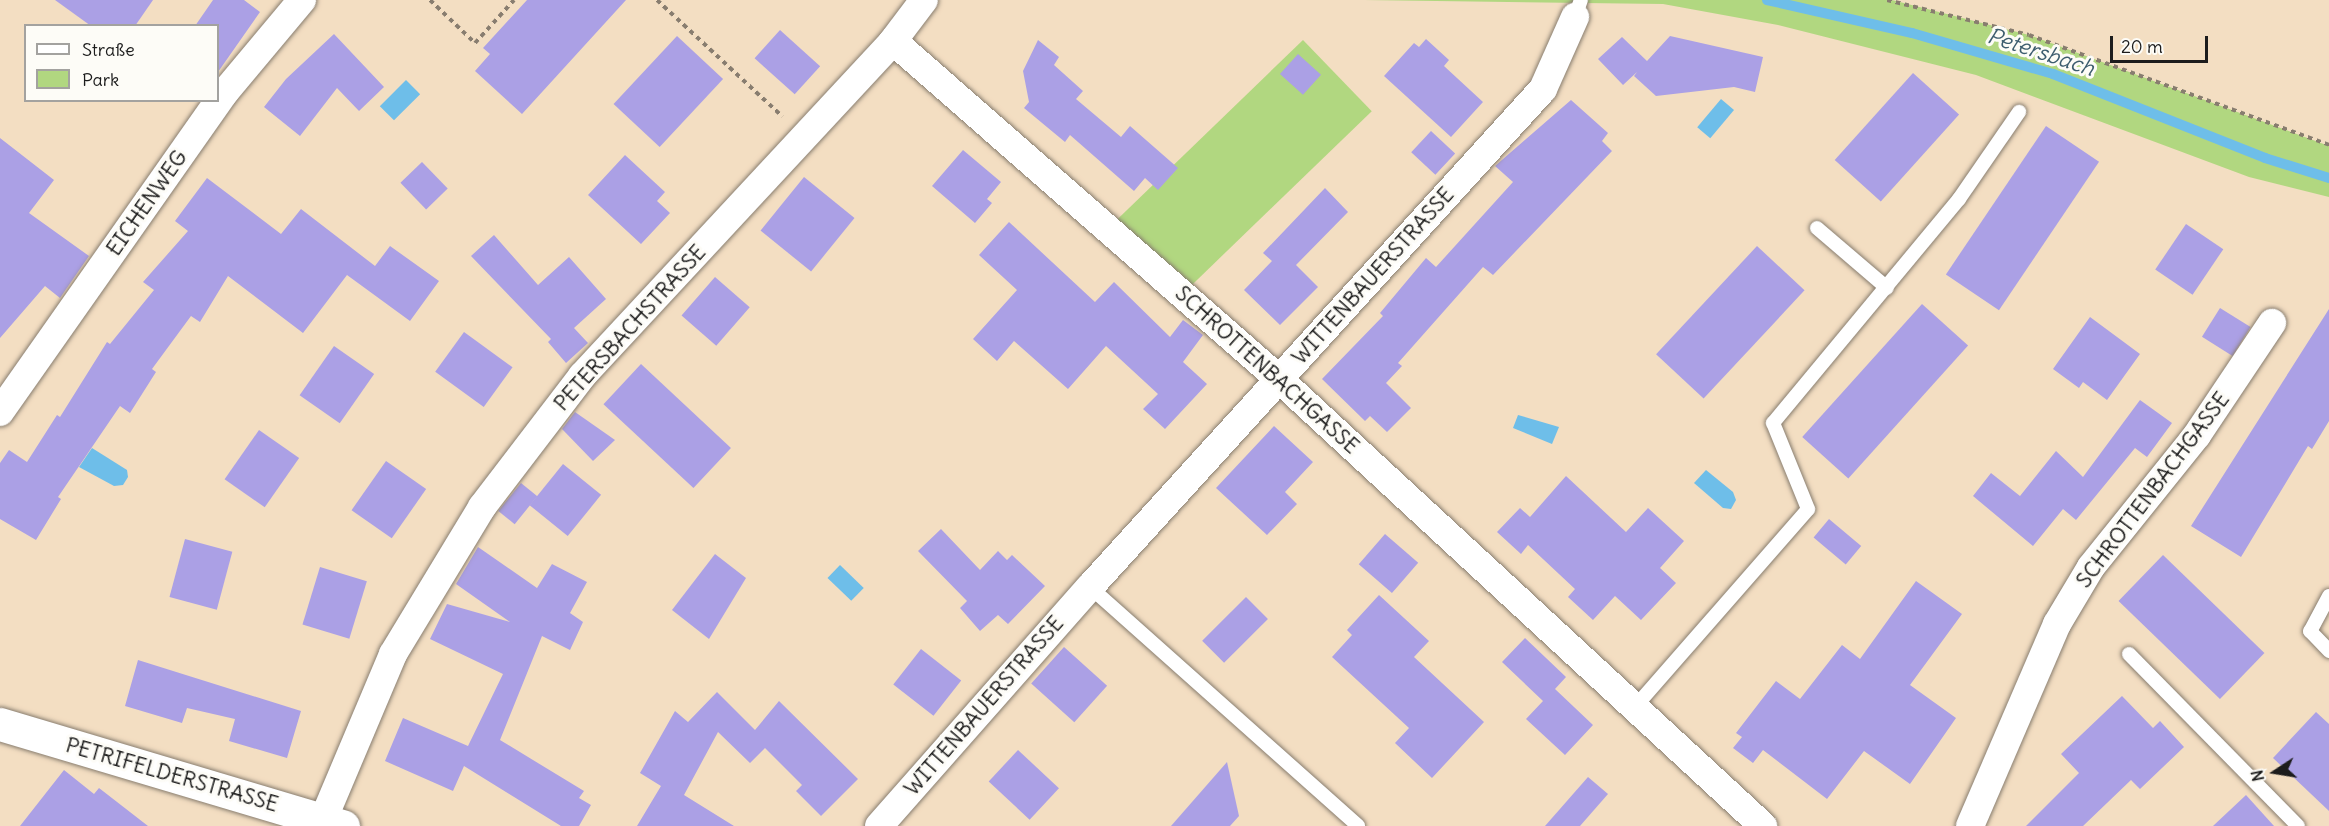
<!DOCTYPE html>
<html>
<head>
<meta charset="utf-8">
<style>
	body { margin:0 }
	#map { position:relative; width:2329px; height:826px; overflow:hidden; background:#f3dec2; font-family:Delius,sans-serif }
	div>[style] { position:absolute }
	.green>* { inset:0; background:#b1d780; transform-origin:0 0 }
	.water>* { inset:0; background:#6ebee9; transform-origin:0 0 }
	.stream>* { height:10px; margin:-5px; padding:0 5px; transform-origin:5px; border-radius:5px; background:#6ebee9 }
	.building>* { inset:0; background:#aba0e5; transform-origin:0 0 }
	.path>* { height:4px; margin-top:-2px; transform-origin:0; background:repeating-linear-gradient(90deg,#887d6f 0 4.5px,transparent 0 9px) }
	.roads { filter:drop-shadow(0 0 2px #887d6f) drop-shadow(0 0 2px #887d6f) }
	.lane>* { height:14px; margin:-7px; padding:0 7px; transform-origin:7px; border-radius:7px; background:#fff }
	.street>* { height:28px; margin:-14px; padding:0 14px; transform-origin:14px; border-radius:14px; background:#fff }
	.secondary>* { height:33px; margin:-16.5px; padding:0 16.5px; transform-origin:16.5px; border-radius:16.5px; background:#fff }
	span { translate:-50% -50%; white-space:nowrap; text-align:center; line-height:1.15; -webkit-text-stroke:6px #fdfcf7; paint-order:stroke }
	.street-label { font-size:21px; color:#1c1c1c }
	.water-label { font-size:22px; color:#3d5d6e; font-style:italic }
	.legend { position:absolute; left:24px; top:24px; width:195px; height:78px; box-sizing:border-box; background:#fdfcf7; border:2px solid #a3a29f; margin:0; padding:8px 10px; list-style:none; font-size:18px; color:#1c1c1c }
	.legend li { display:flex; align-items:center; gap:12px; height:30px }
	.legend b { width:30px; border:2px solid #a3a29f }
	.north { position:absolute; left:2245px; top:742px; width:60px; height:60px; -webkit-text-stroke:4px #fdfcf7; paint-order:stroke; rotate:258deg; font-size:16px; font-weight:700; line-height:24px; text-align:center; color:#1c1c1c }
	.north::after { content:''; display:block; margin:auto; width:21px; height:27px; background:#1c1c1c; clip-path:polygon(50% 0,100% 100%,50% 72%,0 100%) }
	.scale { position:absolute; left:2110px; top:36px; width:98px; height:27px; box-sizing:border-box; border:3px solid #1c1c1c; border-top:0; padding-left:8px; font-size:18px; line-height:21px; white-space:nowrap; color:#1c1c1c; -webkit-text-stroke:4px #fdfcf7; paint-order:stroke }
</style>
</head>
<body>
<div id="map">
	<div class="green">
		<i style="clip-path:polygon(1364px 0,1892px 0,2029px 35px,2329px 146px,2329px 197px,2249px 177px,1976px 75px,1778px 25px,1663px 4px)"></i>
		<i style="left:1303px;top:40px;width:99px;height:258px;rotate:46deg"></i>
	</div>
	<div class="water">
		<i style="left:406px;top:80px;width:20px;height:37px;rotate:45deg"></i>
		<i style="left:1721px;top:99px;width:17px;height:37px;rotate:40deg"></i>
		<i style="clip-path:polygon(1518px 415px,1559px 427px,1552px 444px,1513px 428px)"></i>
		<i style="clip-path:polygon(92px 448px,127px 470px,128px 477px,123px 485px,114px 486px,79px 467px)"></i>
		<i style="clip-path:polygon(1706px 470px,1733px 492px,1736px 500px,1731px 509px,1723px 508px,1694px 483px)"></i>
		<i style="left:840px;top:565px;width:33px;height:18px;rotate:44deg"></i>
	</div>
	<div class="stream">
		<i style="left:1767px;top:0;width:149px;rotate:12.8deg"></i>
		<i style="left:1912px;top:33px;width:147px;rotate:16.2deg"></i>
		<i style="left:2053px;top:74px;width:228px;rotate:21.6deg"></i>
		<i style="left:2265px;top:158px;width:67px;rotate:17.4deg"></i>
	</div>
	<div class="building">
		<i style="clip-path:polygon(55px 0,153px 0,135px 26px,91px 26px)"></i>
		<i style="clip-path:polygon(213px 0,244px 0,260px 12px,218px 72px,218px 26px,195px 26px)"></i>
		<i style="clip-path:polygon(527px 0,626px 0,522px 114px,475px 71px,490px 54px,483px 48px)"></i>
		<i style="left:780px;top:30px;width:54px;height:38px;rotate:42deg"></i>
		<i style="clip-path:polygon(334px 34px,384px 87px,359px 111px,337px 88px,300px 136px,264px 107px,286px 79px)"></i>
		<i style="left:677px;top:36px;width:63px;height:93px;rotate:43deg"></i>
		<i style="clip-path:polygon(1670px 36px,1763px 57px,1755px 92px,1734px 87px,1656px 96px,1634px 76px,1637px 72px,1623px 85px,1598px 59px,1622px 37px,1647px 61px)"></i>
		<i style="clip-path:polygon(1426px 39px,1449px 60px,1444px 66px,1483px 102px,1451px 137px,1384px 76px,1414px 43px,1419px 47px)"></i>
		<i style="clip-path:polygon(1038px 40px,1059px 57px,1054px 65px,1083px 91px,1076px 99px,1121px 137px,1130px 126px,1178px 168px,1158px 190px,1145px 178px,1134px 191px,1070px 135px,1065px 142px,1024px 108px,1029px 102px,1023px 71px)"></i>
		<i style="left:1298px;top:54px;width:31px;height:27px;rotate:42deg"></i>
		<i style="left:1913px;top:73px;width:62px;height:117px;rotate:42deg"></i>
		<i style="clip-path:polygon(1571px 100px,1608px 133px,1602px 141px,1612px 151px,1493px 275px,1483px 267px,1398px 363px,1402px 366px,1386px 383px,1411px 408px,1387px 432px,1370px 416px,1365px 421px,1322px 379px,1383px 316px,1380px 313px,1426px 258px,1436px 267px,1513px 182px,1495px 166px)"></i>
		<i style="left:2046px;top:126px;width:64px;height:179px;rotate:34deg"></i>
		<i style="left:1431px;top:131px;width:33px;height:29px;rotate:43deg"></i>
		<i style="clip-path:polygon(0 138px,54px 180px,29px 213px,89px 256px,60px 298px,45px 286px,0 338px)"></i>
		<i style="clip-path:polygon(963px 150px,1001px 182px,987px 199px,992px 203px,975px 223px,932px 186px)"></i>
		<i style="clip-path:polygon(625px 155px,665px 192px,657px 201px,670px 213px,641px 244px,588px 195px)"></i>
		<i style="left:422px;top:162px;width:37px;height:30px;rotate:46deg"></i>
		<i style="left:804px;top:177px;width:65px;height:69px;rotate:39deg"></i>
		<i style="clip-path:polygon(207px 178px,281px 234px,301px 209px,375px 266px,390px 246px,439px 281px,410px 321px,347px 275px,303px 333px,228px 276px,200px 322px,191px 316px,152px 369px,156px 372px,130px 413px,120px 406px,58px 497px,61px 499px,36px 540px,0 519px,0 463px,9px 450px,27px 462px,57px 415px,60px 417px,107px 342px,110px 344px,154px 290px,143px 282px,188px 231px,175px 221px)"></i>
		<i style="clip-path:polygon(1325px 188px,1348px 212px,1296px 265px,1318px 287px,1280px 325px,1244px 290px,1272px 261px,1263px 253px)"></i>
		<i style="clip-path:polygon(1009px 222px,1095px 302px,1114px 282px,1170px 337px,1183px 320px,1203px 335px,1183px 362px,1207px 384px,1165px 429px,1143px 409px,1158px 394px,1106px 346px,1068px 389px,1014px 341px,997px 361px,973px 339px,1017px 290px,979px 255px)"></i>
		<i style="left:2186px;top:224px;width:45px;height:55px;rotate:34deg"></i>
		<i style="clip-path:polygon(494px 235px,538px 285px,569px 257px,606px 299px,574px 328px,588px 343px,566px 363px,548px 342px,551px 339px,471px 256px)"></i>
		<i style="left:1757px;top:246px;width:65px;height:148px;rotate:43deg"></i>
		<i style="left:715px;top:277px;width:46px;height:51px;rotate:41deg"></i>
		<i style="left:1922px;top:304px;width:62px;height:179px;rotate:42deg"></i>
		<i style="left:2220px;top:308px;width:36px;height:34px;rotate:32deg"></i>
		<i style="clip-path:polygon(2329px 309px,2329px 421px,2312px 449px,2308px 446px,2241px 557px,2191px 526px)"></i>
		<i style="clip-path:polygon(2090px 317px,2140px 354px,2107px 400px,2083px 382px,2079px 388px,2053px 369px)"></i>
		<i style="left:464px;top:332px;width:60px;height:49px;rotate:36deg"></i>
		<i style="left:334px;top:346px;width:49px;height:60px;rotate:35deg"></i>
		<i style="left:641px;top:364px;width:123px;height:55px;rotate:43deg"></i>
		<i style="clip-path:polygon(2140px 400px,2172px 423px,2147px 457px,2135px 448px,2076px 520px,2063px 509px,2033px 546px,1973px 496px,1991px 473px,2020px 496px,2056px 451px,2083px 477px)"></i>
		<i style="clip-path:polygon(575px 412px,615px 440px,593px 461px,562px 429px)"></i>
		<i style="clip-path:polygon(1274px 426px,1313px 462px,1285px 492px,1297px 504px,1267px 535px,1216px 488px)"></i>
		<i style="left:259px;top:430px;width:49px;height:60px;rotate:35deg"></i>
		<i style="left:386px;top:461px;width:49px;height:60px;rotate:35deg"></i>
		<i style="left:563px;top:464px;width:49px;height:53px;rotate:39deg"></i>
		<i style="clip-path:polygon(1566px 476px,1626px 532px,1648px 508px,1684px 541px,1660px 568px,1676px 583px,1641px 620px,1615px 596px,1593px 620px,1568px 597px,1575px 589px,1528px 545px,1521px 554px,1497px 532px,1520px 508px,1530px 517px)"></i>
		<i style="left:521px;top:483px;width:21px;height:36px;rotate:39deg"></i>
		<i style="left:1829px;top:519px;width:42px;height:24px;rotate:40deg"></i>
		<i style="clip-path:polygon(941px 529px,980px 570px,998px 551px,1007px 560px,1012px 555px,1045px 586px,1008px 624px,998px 615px,980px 631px,960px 608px,967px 601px,918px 551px)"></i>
		<i style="left:1385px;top:534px;width:44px;height:40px;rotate:41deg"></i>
		<i style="left:185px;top:539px;width:49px;height:60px;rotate:15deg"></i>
		<i style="clip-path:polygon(478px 547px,537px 588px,552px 564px,587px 582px,570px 613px,583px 622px,570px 650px,542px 636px,500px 740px,584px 791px,579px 798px,591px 805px,579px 826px,561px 826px,464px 766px,453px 791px,385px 761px,403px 718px,468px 746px,503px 674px,430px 639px,447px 604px,510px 622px,456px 584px)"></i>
		<i style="clip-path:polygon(715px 554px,746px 578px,709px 639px,672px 610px)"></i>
		<i style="left:2163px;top:555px;width:141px;height:64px;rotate:44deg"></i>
		<i style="left:320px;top:567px;width:49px;height:60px;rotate:17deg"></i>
		<i style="clip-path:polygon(1916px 581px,1962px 614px,1910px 685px,1956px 718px,1910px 784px,1864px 751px,1827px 799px,1763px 750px,1753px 763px,1733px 748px,1742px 737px,1736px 733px,1776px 681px,1800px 699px,1842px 645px,1860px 659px)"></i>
		<i style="clip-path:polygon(1379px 595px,1429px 641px,1414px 657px,1484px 722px,1432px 778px,1395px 743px,1409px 728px,1332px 657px,1352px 635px,1347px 630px)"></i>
		<i style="left:1246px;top:597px;width:31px;height:62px;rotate:45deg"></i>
		<i style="clip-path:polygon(1525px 638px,1566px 677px,1555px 689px,1593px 725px,1565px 755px,1526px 719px,1543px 701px,1502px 662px)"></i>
		<i style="left:1064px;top:647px;width:58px;height:49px;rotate:42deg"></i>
		<i style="left:921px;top:649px;width:51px;height:45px;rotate:38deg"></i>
		<i style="clip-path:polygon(138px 660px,301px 711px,287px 758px,229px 741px,235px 719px,187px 708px,182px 723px,125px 706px)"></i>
		<i style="clip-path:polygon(717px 692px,755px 730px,779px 701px,858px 779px,821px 816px,796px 791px,802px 785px,765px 748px,750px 763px,718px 732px,684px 795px,734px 826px,637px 826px,661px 786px,640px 773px,675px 711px,688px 722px)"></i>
		<i style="clip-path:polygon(2122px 696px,2153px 728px,2160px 721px,2184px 747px,2140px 789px,2131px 780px,2083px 826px,2026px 826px,2079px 773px,2061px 754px)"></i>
		<i style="clip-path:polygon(2316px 712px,2329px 724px,2329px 811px,2273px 758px)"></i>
		<i style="left:1018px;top:750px;width:56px;height:43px;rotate:43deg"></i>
		<i style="clip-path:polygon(1227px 762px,1239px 816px,1230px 826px,1171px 826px)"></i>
		<i style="clip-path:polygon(64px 770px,94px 794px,99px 788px,148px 826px,20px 826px)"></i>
		<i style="clip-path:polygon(1588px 777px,1608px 794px,1580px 826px,1545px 826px)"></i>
		<i style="clip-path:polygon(2246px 795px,2274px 826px,2213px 826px)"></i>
	</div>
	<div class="path">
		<i style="left:430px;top:0;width:62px;rotate:43.7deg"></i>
		<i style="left:475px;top:43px;width:58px;rotate:-47.8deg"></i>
		<i style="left:657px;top:0;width:171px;rotate:42.9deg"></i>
		<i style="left:1887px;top:0;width:146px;rotate:13.8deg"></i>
		<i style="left:2029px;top:35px;width:320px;rotate:20.1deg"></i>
	</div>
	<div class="roads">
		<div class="lane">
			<i style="left:1575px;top:17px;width:18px;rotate:-71deg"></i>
			<i style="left:1817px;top:228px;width:92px;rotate:40.6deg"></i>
			<i style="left:1090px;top:587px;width:359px;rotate:41.7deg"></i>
			<i style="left:2329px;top:596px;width:40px;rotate:118deg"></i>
			<i style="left:2310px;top:631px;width:28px;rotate:46deg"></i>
			<i style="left:2129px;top:654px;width:241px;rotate:45.5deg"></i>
			<i style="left:1634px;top:708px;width:264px;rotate:-48.8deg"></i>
			<i style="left:1808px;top:509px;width:93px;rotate:-112.1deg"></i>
			<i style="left:1773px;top:423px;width:291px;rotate:-50.3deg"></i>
			<i style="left:1959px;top:199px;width:106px;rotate:-55.4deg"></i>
		</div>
		<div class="street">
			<i style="left:893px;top:41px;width:513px;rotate:41.21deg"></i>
			<i style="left:1279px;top:379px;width:659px;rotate:42.72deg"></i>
			<i style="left:0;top:412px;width:391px;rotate:-54.9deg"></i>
			<i style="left:225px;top:92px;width:120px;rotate:-50.1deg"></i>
			<i style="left:323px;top:820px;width:180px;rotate:-67.1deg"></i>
			<i style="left:393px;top:654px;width:172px;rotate:-58.8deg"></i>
			<i style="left:482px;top:507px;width:165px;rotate:-52.6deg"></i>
			<i style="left:582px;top:376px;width:457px;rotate:-47.1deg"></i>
			<i style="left:893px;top:41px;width:51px;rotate:-52.9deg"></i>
			<i style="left:879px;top:826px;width:319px;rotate:-48.6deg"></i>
			<i style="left:1090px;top:587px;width:673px;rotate:-47.71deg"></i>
			<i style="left:1543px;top:89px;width:79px;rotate:-66deg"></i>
			<i style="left:1970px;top:826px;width:220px;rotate:-66.7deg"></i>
			<i style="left:2057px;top:624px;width:66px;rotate:-59.2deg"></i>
			<i style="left:2091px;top:567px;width:169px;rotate:-51.2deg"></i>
			<i style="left:2197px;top:435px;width:135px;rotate:-56.2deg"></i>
		</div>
		<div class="secondary">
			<i style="left:0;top:724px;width:358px;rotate:16.6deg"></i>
		</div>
	</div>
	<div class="street-label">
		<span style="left:147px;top:203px;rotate:-55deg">EICHENWEG</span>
		<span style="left:1373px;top:276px;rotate:-48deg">WITTENBAUERSTRASSE</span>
		<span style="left:630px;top:328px;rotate:-48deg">PETERSBACHSTRASSE</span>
		<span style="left:1267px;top:370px;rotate:42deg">SCHROTTENBACHGASSE</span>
		<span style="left:2153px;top:490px;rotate:-53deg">SCHROTTENBACHGASSE</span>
		<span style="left:984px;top:706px;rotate:-49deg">WITTENBAUERSTRASSE</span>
		<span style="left:172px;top:775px;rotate:16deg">PETRIFELDERSTRASSE</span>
	</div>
	<div class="water-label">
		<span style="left:2041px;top:52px;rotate:18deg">Petersbach</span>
	</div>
	<ul class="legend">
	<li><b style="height:8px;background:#fff"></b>Straße</li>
	<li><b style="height:16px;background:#b1d780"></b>Park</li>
	</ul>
	<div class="north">N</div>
	<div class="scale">20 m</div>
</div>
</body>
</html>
